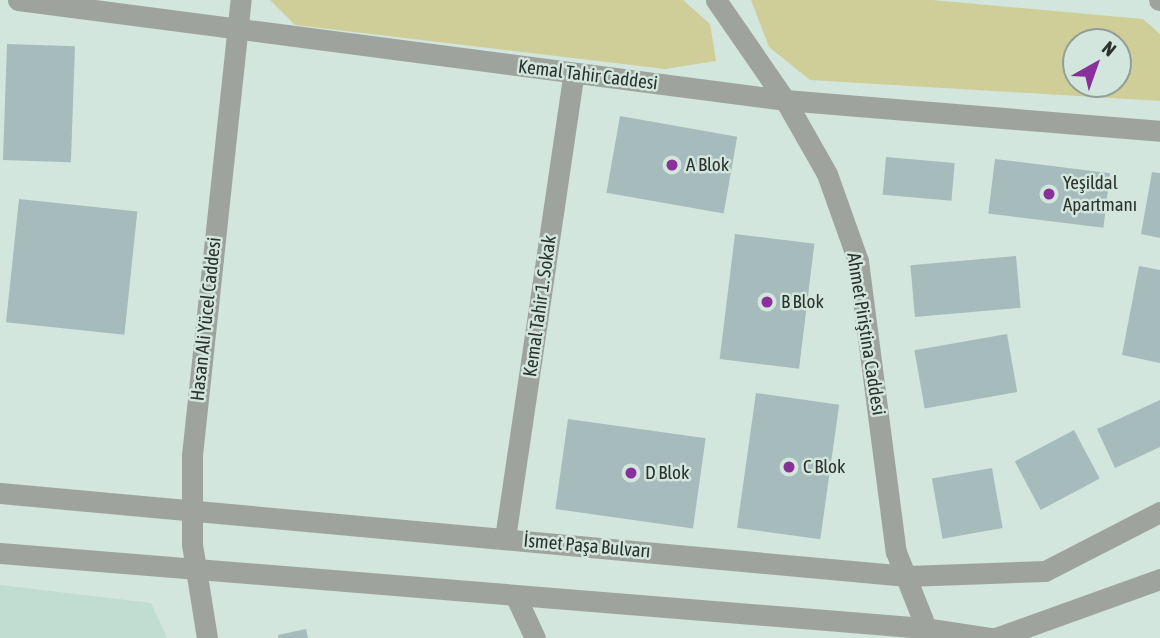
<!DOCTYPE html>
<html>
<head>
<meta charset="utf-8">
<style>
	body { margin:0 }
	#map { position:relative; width:1160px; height:638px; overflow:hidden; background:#d3e6dd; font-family:"Asap Condensed",sans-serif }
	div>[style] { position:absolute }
	.built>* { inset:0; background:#c1dcd0 }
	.green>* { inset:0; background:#cfcd98 }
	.building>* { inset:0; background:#a6bbbc; transform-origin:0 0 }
	.minor>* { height:21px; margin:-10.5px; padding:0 10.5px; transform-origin:10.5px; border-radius:10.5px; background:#9ea39d }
	.dots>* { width:19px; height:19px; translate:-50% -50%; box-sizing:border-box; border:4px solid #d3e6dd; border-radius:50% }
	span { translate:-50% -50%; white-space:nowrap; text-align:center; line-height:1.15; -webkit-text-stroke:5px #d3e6dd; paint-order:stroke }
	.street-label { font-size:19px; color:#2b322f }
	.poi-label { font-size:19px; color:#2b322f }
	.left { translate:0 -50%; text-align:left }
	.north { position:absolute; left:1062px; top:28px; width:70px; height:70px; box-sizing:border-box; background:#d3e6dd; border:2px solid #909e97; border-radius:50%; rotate:40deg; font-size:19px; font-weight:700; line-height:28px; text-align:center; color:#2b322f }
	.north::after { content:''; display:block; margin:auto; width:24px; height:32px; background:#8a309b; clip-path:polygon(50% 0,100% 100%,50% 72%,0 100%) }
</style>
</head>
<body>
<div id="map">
	<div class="built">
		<i style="clip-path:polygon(0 585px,151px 603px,167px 638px,0 638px)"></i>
	</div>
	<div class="green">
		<i style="clip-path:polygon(270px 0,683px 0,710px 24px,716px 61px,665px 69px,295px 25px)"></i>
		<i style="clip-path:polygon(evenodd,751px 0,932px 0,1143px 19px,1160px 34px,1160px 101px,810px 80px,769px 47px,751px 0,1076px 42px,1118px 42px,1118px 84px,1076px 84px,1076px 42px)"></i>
	</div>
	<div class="building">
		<i style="left:7px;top:44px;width:68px;height:116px;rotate:2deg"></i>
		<i style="left:620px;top:116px;width:119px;height:78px;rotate:10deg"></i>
		<i style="left:886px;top:157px;width:69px;height:38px;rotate:5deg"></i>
		<i style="left:995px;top:159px;width:116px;height:55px;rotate:7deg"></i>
		<i style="clip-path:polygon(1152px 172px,1160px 173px,1160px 238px,1141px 234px)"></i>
		<i style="left:19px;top:199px;width:119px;height:124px;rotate:6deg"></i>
		<i style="left:735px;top:234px;width:80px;height:126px;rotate:7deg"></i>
		<i style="left:1016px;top:256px;width:52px;height:106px;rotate:85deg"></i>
		<i style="clip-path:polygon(1139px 266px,1160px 270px,1160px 363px,1122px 355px)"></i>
		<i style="left:1007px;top:334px;width:59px;height:94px;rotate:80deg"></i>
		<i style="left:756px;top:393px;width:84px;height:136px;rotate:8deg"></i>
		<i style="clip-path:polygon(1160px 400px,1160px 447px,1115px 468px,1097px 429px)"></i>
		<i style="left:568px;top:419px;width:139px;height:91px;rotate:8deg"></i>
		<i style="left:1074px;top:430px;width:55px;height:67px;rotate:62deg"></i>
		<i style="left:992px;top:468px;width:61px;height:61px;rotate:80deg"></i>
		<i style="clip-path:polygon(306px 629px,308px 638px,278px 638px,278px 635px)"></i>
	</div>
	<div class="minor">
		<i style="left:18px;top:0;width:773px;rotate:7.43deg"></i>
		<i style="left:785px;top:100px;width:376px;rotate:4.7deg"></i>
		<i style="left:716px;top:0;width:121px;rotate:55.4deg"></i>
		<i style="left:785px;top:100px;width:85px;rotate:60.4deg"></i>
		<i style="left:827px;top:174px;width:92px;rotate:70.4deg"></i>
		<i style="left:858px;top:261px;width:293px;rotate:82.6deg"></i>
		<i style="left:896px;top:552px;width:92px;rotate:68.4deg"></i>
		<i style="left:1159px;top:0;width:1px"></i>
		<i style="left:0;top:493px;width:911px;rotate:5.23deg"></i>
		<i style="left:907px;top:576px;width:138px;rotate:-2.1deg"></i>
		<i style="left:1045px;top:571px;width:129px;rotate:-27.2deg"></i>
		<i style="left:505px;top:538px;width:470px;rotate:-81.6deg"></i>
		<i style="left:0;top:553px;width:927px;rotate:4.64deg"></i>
		<i style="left:924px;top:628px;width:68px;rotate:8.5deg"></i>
		<i style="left:515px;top:595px;width:47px;rotate:65.1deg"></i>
		<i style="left:207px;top:638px;width:95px;rotate:-99.1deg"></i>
		<i style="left:192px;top:544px;width:89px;rotate:-90deg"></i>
		<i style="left:192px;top:455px;width:458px;rotate:-83.9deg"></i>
		<i style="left:996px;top:638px;width:174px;rotate:-19.8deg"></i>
	</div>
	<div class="dots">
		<i style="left:672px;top:165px;background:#8a309b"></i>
		<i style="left:1049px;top:194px;background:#8a309b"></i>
		<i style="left:767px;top:302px;background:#8a309b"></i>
		<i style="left:789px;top:467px;background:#8a309b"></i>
		<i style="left:631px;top:473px;background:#8a309b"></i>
	</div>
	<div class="street-label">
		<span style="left:588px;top:75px;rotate:7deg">Kemal Tahir Caddesi</span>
		<span style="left:540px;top:306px;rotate:-82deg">Kemal Tahir 1. Sokak</span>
		<span style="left:206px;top:319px;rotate:-84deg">Hasan Ali Yücel Caddesi</span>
		<span style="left:866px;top:334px;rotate:81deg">Ahmet Piriştina Caddesi</span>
		<span style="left:587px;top:546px;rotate:5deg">İsmet Paşa Bulvarı</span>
	</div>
	<div class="poi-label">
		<span class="left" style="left:686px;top:165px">A Blok</span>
		<span class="left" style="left:1063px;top:194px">Yeşildal<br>Apartmanı</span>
		<span class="left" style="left:781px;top:302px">B Blok</span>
		<span class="left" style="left:803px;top:467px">C Blok</span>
		<span class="left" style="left:645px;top:473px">D Blok</span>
	</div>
	<div class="north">N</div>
</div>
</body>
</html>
